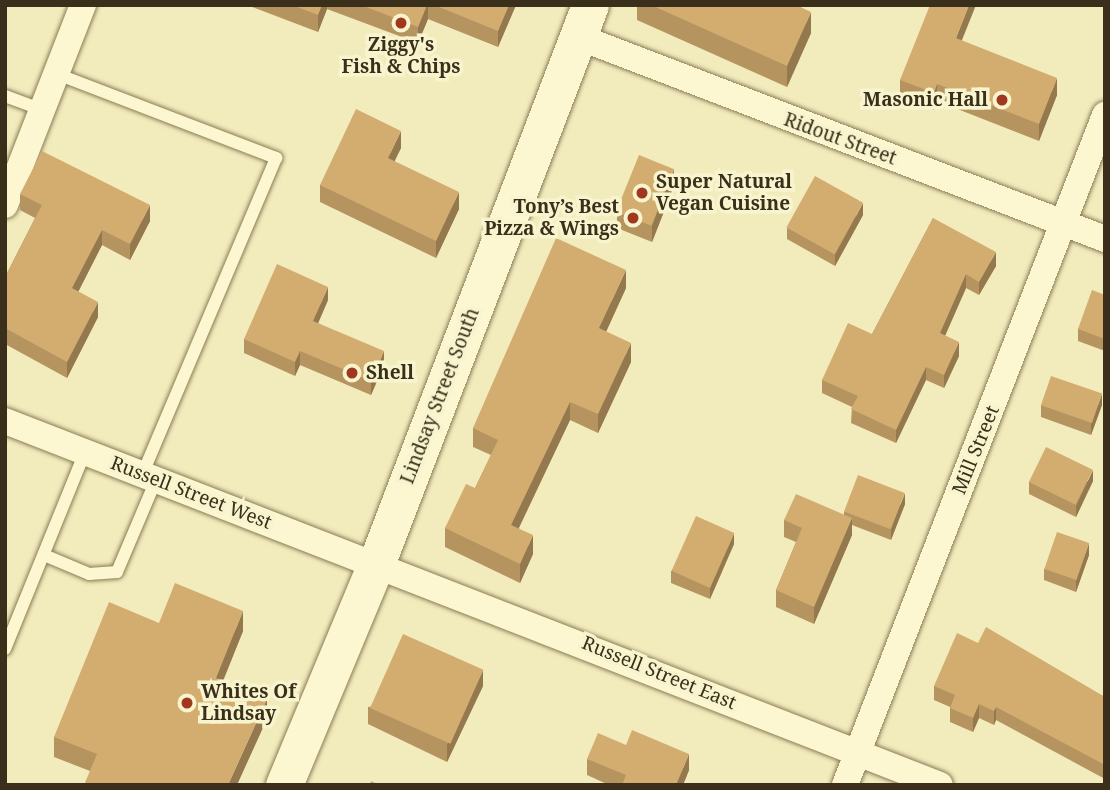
<!DOCTYPE html>
<html>
<head>
<meta charset="utf-8">
<style>
	body { margin:0 }
	#map { position:relative; width:1110px; height:790px; overflow:hidden; background:#f2ecbd; font-family:"Noto Serif",serif }
	div>[style] { position:absolute }
	.roads { filter:drop-shadow(0 0 2px #8b7c55) drop-shadow(0 0 2px #8b7c55) }
	.service>* { height:12px; margin:-6px; padding:0 6px; transform-origin:6px; border-radius:6px; background:#fcf7d1 }
	.minor>* { height:26px; margin:-13px; padding:0 13px; transform-origin:13px; border-radius:13px; background:#fcf7d1 }
	.secondary>* { height:37px; margin:-18.5px; padding:0 18.5px; transform-origin:18.5px; border-radius:18.5px; background:#fcf7d1 }
	.wall>* { inset:0; background:#b59460 }
	.shaded-wall>* { inset:0; background:#94784e }
	.building>* { inset:0; background:#d3ac70; transform-origin:0 0 }
	.dots>* { width:19px; height:19px; translate:-50% -50%; box-sizing:border-box; border:4px solid #f8f4ce; border-radius:50% }
	span { translate:-50% -50%; white-space:nowrap; text-align:center; line-height:1.15; -webkit-text-stroke:7px #f8f4ce; paint-order:stroke }
	.poi-label { font-size:19px; color:#392f1b; font-weight:700 }
	.right { translate:-100% -50%; text-align:right }
	.left { translate:0 -50%; text-align:left }
	.street-label { font-size:19px; color:#392f1b }
	.frame { position:absolute; inset:0; border:7px solid #392f1b; pointer-events:none }
</style>
</head>
<body>
<div id="map">
	<div class="roads">
		<div class="service">
			<i style="left:57px;top:74px;width:235px;rotate:21deg"></i>
			<i style="left:276px;top:158px;width:344px;rotate:112.9deg"></i>
			<i style="left:5px;top:96px;width:40px;rotate:20.2deg"></i>
			<i style="left:44px;top:555px;width:49px;rotate:22.9deg"></i>
			<i style="left:89px;top:574px;width:28px;rotate:-4deg"></i>
			<i style="left:117px;top:572px;width:100px;rotate:-67deg"></i>
			<i style="left:5px;top:649px;width:213px;rotate:-67.9deg"></i>
		</div>
		<div class="minor">
			<i style="left:576px;top:36px;width:567px;rotate:20.99deg"></i>
			<i style="left:5px;top:205px;width:215px;rotate:-68.7deg"></i>
			<i style="left:5px;top:421px;width:1003px;rotate:21.27deg"></i>
			<i style="left:845px;top:785px;width:719px;rotate:-68.79deg"></i>
		</div>
		<div class="secondary">
			<i style="left:284px;top:785px;width:242px;rotate:-67.4deg"></i>
			<i style="left:377px;top:562px;width:596px;rotate:-69.07deg"></i>
		</div>
	</div>
	<div class="wall">
		<i style="clip-path:polygon(247px 5px,516px 5px,498px 47px,428px 19px,418px 43px,327px 9px,318px 32px)"></i>
		<i style="clip-path:polygon(637px 5px,796px 5px,811px 33px,787px 87px,637px 20px)"></i>
		<i style="clip-path:polygon(962px 41px,1057px 95px,1039px 141px,937px 101px,934px 110px,900px 96px,900px 80px)"></i>
		<i style="clip-path:polygon(401px 148px,394px 161px,459px 209px,436px 258px,320px 202px,320px 185px)"></i>
		<i style="clip-path:polygon(674px 186px,652px 242px,617px 228px,617px 212px)"></i>
		<i style="clip-path:polygon(20px 194px,150px 221px,130px 260px,102px 245px,78px 292px,98px 317px,67px 378px,5px 344px,5px 277px,35px 218px,20px 210px)"></i>
		<i style="clip-path:polygon(863px 215px,835px 266px,787px 239px,787px 228px)"></i>
		<i style="clip-path:polygon(933px 218px,996px 266px,979px 295px,966px 288px,945px 336px,959px 356px,944px 388px,926px 380px,896px 443px,851px 423px,852px 407px,822px 393px,822px 380px,872px 334px)"></i>
		<i style="clip-path:polygon(626px 288px,606px 332px,631px 362px,598px 433px,570px 420px,519px 528px,533px 554px,520px 583px,445px 547px,445px 528px,475px 488px,491px 455px,473px 447px,473px 428px)"></i>
		<i style="clip-path:polygon(1105px 295px,1105px 351px,1078px 341px,1078px 329px)"></i>
		<i style="clip-path:polygon(328px 300px,318px 323px,384px 365px,371px 395px,300px 365px,295px 376px,244px 353px,244px 339px)"></i>
		<i style="clip-path:polygon(1041px 405px,1102px 405px,1091px 435px,1041px 417px)"></i>
		<i style="clip-path:polygon(1093px 481px,1076px 517px,1029px 494px,1029px 482px)"></i>
		<i style="clip-path:polygon(905px 504px,891px 540px,852px 525px,852px 535px,814px 624px,776px 607px,776px 590px,796px 542px,784px 537px,784px 520px,844px 515px,844px 511px)"></i>
		<i style="clip-path:polygon(734px 544px,710px 599px,671px 583px,671px 571px)"></i>
		<i style="clip-path:polygon(1089px 555px,1076px 592px,1044px 580px,1044px 569px)"></i>
		<i style="clip-path:polygon(159px 623px,243px 631px,223px 681px,267px 719px,90px 771px,54px 757px,54px 737px)"></i>
		<i style="clip-path:polygon(483px 686px,447px 762px,368px 724px,368px 707px)"></i>
		<i style="clip-path:polygon(934px 686px,1101px 695px,1105px 697px,1105px 779px,996px 720px,994px 725px,979px 718px,973px 732px,950px 722px,950px 707px,934px 700px)"></i>
		<i style="clip-path:polygon(587px 759px,689px 770px,683px 785px,609px 785px,587px 775px)"></i>
	</div>
	<div class="shaded-wall">
		<i style="clip-path:polygon(322px 5px,327px 5px,327px 9px,318px 32px,318px 15px)"></i>
		<i style="clip-path:polygon(427px 5px,428px 5px,428px 19px,418px 43px,418px 27px)"></i>
		<i style="clip-path:polygon(509px 5px,516px 5px,498px 47px,498px 31px)"></i>
		<i style="clip-path:polygon(969px 5px,976px 5px,956px 55px,956px 38px)"></i>
		<i style="clip-path:polygon(811px 12px,811px 33px,787px 87px,787px 66px)"></i>
		<i style="clip-path:polygon(1057px 78px,1057px 95px,1039px 141px,1039px 124px)"></i>
		<i style="clip-path:polygon(937px 84px,937px 101px,934px 110px,934px 93px)"></i>
		<i style="clip-path:polygon(401px 131px,401px 148px,388px 175px,388px 158px)"></i>
		<i style="clip-path:polygon(674px 169px,674px 186px,652px 242px,652px 226px)"></i>
		<i style="clip-path:polygon(459px 192px,459px 209px,436px 258px,436px 241px)"></i>
		<i style="clip-path:polygon(863px 203px,863px 215px,835px 266px,835px 255px)"></i>
		<i style="clip-path:polygon(150px 205px,150px 221px,130px 260px,130px 244px)"></i>
		<i style="clip-path:polygon(102px 230px,102px 245px,72px 304px,72px 288px)"></i>
		<i style="clip-path:polygon(996px 252px,996px 266px,979px 295px,979px 282px)"></i>
		<i style="clip-path:polygon(626px 270px,626px 288px,599px 347px,599px 328px)"></i>
		<i style="clip-path:polygon(966px 274px,966px 288px,940px 347px,940px 333px)"></i>
		<i style="clip-path:polygon(328px 287px,328px 300px,313px 335px,313px 321px)"></i>
		<i style="clip-path:polygon(98px 302px,98px 317px,67px 378px,67px 362px)"></i>
		<i style="clip-path:polygon(959px 342px,959px 356px,944px 388px,944px 375px)"></i>
		<i style="clip-path:polygon(631px 343px,631px 362px,598px 433px,598px 414px)"></i>
		<i style="clip-path:polygon(300px 351px,300px 365px,295px 376px,295px 362px)"></i>
		<i style="clip-path:polygon(384px 351px,384px 365px,371px 395px,371px 381px)"></i>
		<i style="clip-path:polygon(926px 367px,926px 380px,896px 443px,896px 430px)"></i>
		<i style="clip-path:polygon(1102px 394px,1102px 405px,1091px 435px,1091px 424px)"></i>
		<i style="clip-path:polygon(570px 402px,570px 420px,511px 544px,511px 525px)"></i>
		<i style="clip-path:polygon(1093px 470px,1093px 481px,1076px 517px,1076px 506px)"></i>
		<i style="clip-path:polygon(905px 493px,905px 504px,891px 540px,891px 529px)"></i>
		<i style="clip-path:polygon(852px 518px,852px 535px,814px 624px,814px 607px)"></i>
		<i style="clip-path:polygon(734px 533px,734px 544px,710px 599px,710px 588px)"></i>
		<i style="clip-path:polygon(533px 535px,533px 554px,520px 583px,520px 564px)"></i>
		<i style="clip-path:polygon(1089px 543px,1089px 555px,1076px 592px,1076px 580px)"></i>
		<i style="clip-path:polygon(243px 611px,243px 631px,216px 698px,216px 678px)"></i>
		<i style="clip-path:polygon(483px 670px,483px 686px,447px 762px,447px 745px)"></i>
		<i style="clip-path:polygon(267px 699px,267px 719px,237px 785px,228px 785px)"></i>
		<i style="clip-path:polygon(979px 704px,979px 718px,973px 732px,973px 718px)"></i>
		<i style="clip-path:polygon(996px 707px,996px 720px,994px 725px,994px 711px)"></i>
		<i style="clip-path:polygon(689px 754px,689px 770px,683px 785px,676px 785px)"></i>
	</div>
	<div class="building">
		<i style="clip-path:polygon(292px 5px,322px 5px,318px 15px)"></i>
		<i style="clip-path:polygon(361px 5px,427px 5px,418px 27px)"></i>
		<i style="clip-path:polygon(434px 5px,509px 5px,498px 31px)"></i>
		<i style="clip-path:polygon(651px 5px,796px 5px,811px 12px,787px 66px)"></i>
		<i style="clip-path:polygon(930px 5px,969px 5px,956px 38px,1057px 78px,1039px 124px,937px 84px,934px 93px,900px 80px)"></i>
		<i style="clip-path:polygon(356px 109px,401px 131px,388px 158px,459px 192px,436px 241px,320px 185px)"></i>
		<i style="clip-path:polygon(42px 151px,150px 205px,130px 244px,102px 230px,72px 288px,98px 302px,67px 362px,5px 328px,5px 277px,42px 205px,20px 194px)"></i>
		<i style="left:639px;top:155px;width:38px;height:61px;rotate:22deg"></i>
		<i style="left:815px;top:176px;width:55px;height:59px;rotate:29deg"></i>
		<i style="clip-path:polygon(933px 218px,996px 252px,979px 282px,966px 274px,940px 333px,959px 342px,944px 375px,926px 367px,896px 430px,851px 409px,858px 396px,822px 380px,848px 323px,872px 334px)"></i>
		<i style="clip-path:polygon(556px 238px,626px 270px,599px 328px,631px 343px,598px 414px,570px 402px,511px 525px,533px 535px,520px 564px,445px 528px,466px 484px,475px 488px,498px 440px,473px 428px)"></i>
		<i style="clip-path:polygon(277px 264px,328px 287px,313px 321px,384px 351px,371px 381px,300px 351px,295px 362px,244px 339px)"></i>
		<i style="clip-path:polygon(1092px 290px,1105px 295px,1105px 339px,1078px 329px)"></i>
		<i style="left:1051px;top:376px;width:54px;height:31px;rotate:19deg"></i>
		<i style="left:1046px;top:447px;width:52px;height:39px;rotate:26deg"></i>
		<i style="left:858px;top:475px;width:50px;height:39px;rotate:21deg"></i>
		<i style="clip-path:polygon(796px 494px,852px 518px,814px 607px,776px 590px,802px 528px,784px 520px)"></i>
		<i style="left:696px;top:516px;width:42px;height:60px;rotate:24deg"></i>
		<i style="left:1057px;top:532px;width:34px;height:39px;rotate:19deg"></i>
		<i style="clip-path:polygon(175px 583px,243px 611px,216px 678px,267px 699px,228px 785px,84px 785px,97px 754px,54px 737px,109px 602px,159px 623px)"></i>
		<i style="clip-path:polygon(986px 627px,1105px 697px,1105px 765px,996px 707px,994px 711px,979px 704px,973px 718px,950px 708px,955px 695px,934px 686px,957px 633px,978px 643px)"></i>
		<i style="left:403px;top:634px;width:88px;height:81px;rotate:24deg"></i>
		<i style="clip-path:polygon(632px 730px,689px 754px,676px 785px,622px 785px,626px 775px,587px 759px,598px 733px,626px 745px)"></i>
		<i style="clip-path:polygon(371px 781px,380px 785px,370px 785px)"></i>
	</div>
	<div class="dots">
		<i style="left:401px;top:23px;background:#a0371f"></i>
		<i style="left:1002px;top:100px;background:#a0371f"></i>
		<i style="left:642px;top:193px;background:#a0371f"></i>
		<i style="left:633px;top:218px;background:#a0371f"></i>
		<i style="left:352px;top:373px;background:#a0371f"></i>
		<i style="left:187px;top:703px;background:#a0371f"></i>
	</div>
	<div class="poi-label">
		<span style="left:401px;top:56px">Ziggy's<br>Fish &amp; Chips</span>
		<span class="right" style="left:988px;top:100px">Masonic Hall</span>
		<span class="left" style="left:656px;top:193px">Super Natural<br>Vegan Cuisine</span>
		<span class="right" style="left:619px;top:218px">Tony’s Best<br>Pizza &amp; Wings</span>
		<span class="left" style="left:366px;top:373px">Shell</span>
		<span class="left" style="left:201px;top:703px">Whites Of<br>Lindsay</span>
	</div>
	<div class="street-label">
		<span style="left:840px;top:139px;rotate:20deg">Ridout Street</span>
		<span style="left:440px;top:396px;rotate:-69deg">Lindsay Street South</span>
		<span style="left:976px;top:450px;rotate:-68deg">Mill Street</span>
		<span style="left:191px;top:493px;rotate:21deg">Russell Street West</span>
		<span style="left:659px;top:673px;rotate:22deg">Russell Street East</span>
	</div>
	<div class="frame"></div>
</div>
</body>
</html>
